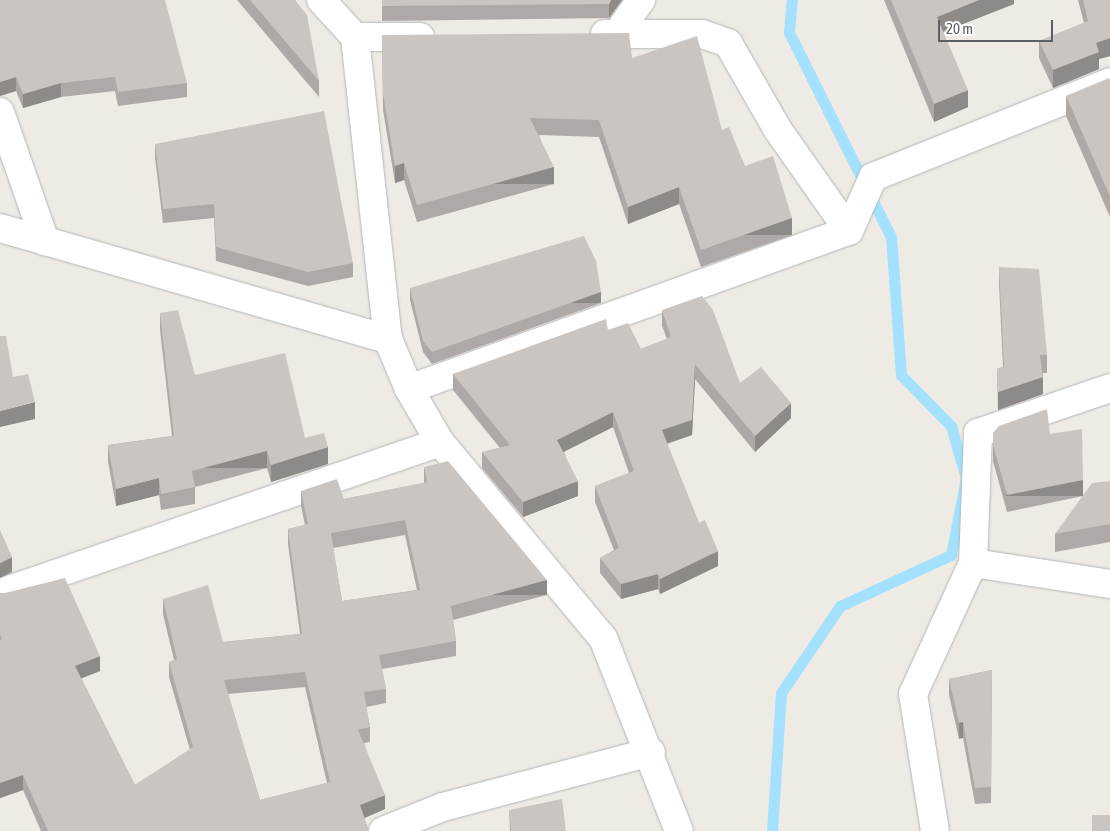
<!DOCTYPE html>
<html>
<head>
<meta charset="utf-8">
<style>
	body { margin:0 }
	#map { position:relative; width:1110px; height:831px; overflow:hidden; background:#eeebe4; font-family:"Asap Condensed",sans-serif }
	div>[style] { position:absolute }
	.stream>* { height:11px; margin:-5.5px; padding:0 5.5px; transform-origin:5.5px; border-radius:5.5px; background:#a4e1fe }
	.roads { filter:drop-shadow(0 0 1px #b1b5b9) drop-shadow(0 0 1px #b1b5b9) }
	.street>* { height:28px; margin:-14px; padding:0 14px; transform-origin:14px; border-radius:14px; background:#fff }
	.wall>* { inset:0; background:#aea9a6 }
	.shaded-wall>* { inset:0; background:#8d8a87; transform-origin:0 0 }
	.building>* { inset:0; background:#cac5c1; transform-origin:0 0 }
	span { translate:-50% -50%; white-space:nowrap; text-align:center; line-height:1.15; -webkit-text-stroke:4px #fff; paint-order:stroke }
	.scale { position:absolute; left:938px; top:20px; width:115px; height:22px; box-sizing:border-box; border:2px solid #5c6064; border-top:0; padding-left:6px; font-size:15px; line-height:18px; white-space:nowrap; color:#5c6064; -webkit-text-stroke:4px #fff; paint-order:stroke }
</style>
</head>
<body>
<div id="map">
	<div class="stream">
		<i style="left:772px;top:831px;width:138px;rotate:-86.3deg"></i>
		<i style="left:781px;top:693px;width:105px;rotate:-55.9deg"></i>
		<i style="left:840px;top:606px;width:122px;rotate:-24.7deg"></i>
		<i style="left:951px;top:555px;width:78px;rotate:-79deg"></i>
		<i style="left:966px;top:478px;width:54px;rotate:-106.1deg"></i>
		<i style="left:951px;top:426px;width:71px;rotate:-134.4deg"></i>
		<i style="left:901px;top:375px;width:138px;rotate:-94.1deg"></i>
		<i style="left:891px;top:237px;width:229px;rotate:-116.5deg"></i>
		<i style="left:789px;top:32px;width:32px;rotate:-85deg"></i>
	</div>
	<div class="roads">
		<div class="street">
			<i style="left:321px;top:0;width:50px;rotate:47.4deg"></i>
			<i style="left:355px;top:37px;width:304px;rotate:83.8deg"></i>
			<i style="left:388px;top:339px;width:54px;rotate:67.2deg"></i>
			<i style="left:409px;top:389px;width:61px;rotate:59.7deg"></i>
			<i style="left:440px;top:442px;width:255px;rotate:50.3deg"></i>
			<i style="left:603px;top:638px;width:207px;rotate:68.5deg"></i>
			<i style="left:605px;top:34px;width:12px"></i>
			<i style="left:617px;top:34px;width:42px;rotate:-54.8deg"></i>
			<i style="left:617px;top:34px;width:85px"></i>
			<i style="left:702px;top:34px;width:28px;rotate:19deg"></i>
			<i style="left:728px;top:43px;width:100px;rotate:60.1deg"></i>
			<i style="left:778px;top:130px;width:123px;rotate:54.9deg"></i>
			<i style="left:849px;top:231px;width:59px;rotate:-66deg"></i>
			<i style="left:873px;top:177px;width:255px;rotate:-21.8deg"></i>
			<i style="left:355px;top:37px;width:65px"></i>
			<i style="left:0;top:112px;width:137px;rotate:70.8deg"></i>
			<i style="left:0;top:228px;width:404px;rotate:16deg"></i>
			<i style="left:409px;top:389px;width:468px;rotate:-19.8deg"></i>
			<i style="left:973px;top:563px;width:130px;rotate:-87.8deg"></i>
			<i style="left:978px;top:433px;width:139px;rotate:-18.8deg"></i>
			<i style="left:0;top:593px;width:465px;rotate:-18.9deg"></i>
			<i style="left:383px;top:831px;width:65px;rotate:-21.8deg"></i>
			<i style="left:443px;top:807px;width:215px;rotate:-14.8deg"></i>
			<i style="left:935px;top:831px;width:139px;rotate:-99.1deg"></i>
			<i style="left:913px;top:694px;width:144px;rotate:-65.4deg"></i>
			<i style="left:973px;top:563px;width:139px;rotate:8.7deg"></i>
		</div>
	</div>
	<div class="wall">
		<i style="clip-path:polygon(0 0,187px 83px,187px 97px,118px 106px,115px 91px,61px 97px,23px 108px,16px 91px,0 96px)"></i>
		<i style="clip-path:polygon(237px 0,295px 0,319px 81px,319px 97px)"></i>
		<i style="clip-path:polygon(382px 0,622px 0,609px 18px,382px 21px)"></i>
		<i style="clip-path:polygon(884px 0,1014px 0,1014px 4px,943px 32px,968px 107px,934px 122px)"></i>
		<i style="clip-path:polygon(1078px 0,1110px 0,1110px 56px,1099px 59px,1099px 69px,1053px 88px,1039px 58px,1039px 41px,1084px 23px)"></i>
		<i style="clip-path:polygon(382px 35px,632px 58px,722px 130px,745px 166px,792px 235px,701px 267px,679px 204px,628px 224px,599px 137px,539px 135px,554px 184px,417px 222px,404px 180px,395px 183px,383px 110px)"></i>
		<i style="clip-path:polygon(1110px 80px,1110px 217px,1066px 116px,1066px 96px)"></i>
		<i style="clip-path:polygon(155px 144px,353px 263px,353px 277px,308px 286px,216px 261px,214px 218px,163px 223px,155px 158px)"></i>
		<i style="clip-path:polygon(999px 267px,1047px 355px,1047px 373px,1043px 373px,1043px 394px,998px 410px,997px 369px,1003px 367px,999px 285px)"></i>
		<i style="clip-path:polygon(410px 288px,601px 303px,432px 364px,423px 352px,410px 300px)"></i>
		<i style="clip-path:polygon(662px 310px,740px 383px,791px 418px,755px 452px,695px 379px,692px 435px,667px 444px,699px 523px,718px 566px,660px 594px,658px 589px,621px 599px,600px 573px,600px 558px,614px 550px,595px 502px,595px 486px,629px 473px,613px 427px,564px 452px,578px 496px,523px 517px,482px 468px,482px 452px,500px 448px,453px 390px,453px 374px,608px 330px,641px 349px,667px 339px,662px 326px)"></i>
		<i style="clip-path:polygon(160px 313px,195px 375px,305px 438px,328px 464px,271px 482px,267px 468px,195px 487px,195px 504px,161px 510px,159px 495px,116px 506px,108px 462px,108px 445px,172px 436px,160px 330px)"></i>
		<i style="clip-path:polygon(1050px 434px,1083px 496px,1007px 512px,993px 461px,993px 445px)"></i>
		<i style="clip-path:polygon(evenodd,424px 467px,547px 595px,453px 620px,456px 641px,456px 656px,382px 669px,386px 689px,386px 703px,366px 707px,370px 727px,370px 742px,364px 743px,385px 809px,364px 818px,369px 831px,41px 831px,23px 790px,0 798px,0 593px,100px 671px,81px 678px,135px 785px,190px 750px,169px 677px,169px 662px,174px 660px,163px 614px,163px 599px,223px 642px,300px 634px,288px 544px,288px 529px,305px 525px,301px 506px,301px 491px,344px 499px,424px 483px,424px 467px,405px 535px,417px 590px,342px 601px,333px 548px,405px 535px,424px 467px,305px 687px,327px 783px,260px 800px,228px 694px,305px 687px)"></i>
		<i style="clip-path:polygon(1110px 481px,1110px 542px,1055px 552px,1055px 534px)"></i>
		<i style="clip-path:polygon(992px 670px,991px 803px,975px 804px,963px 738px,959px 739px,949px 695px,949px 679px)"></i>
		<i style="clip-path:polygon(509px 810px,566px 831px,510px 831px)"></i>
	</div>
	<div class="shaded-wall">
		<i style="clip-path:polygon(611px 0,622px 0,609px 18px,609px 4px)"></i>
		<i style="clip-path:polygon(979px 0,1014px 0,1014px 4px,937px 34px,937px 17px)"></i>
		<i style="clip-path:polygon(1110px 38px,1110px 56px,1099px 59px,1099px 69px,1053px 88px,1053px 70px,1096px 43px)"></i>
		<i style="clip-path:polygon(16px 77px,16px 91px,0 96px,0 82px)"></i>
		<i style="clip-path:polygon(61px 83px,61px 97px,23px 108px,23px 94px)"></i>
		<i style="clip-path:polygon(968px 90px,968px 107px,934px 122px,934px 104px)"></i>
		<i style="clip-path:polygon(404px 163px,404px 180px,395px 183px,395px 166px)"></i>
		<i style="left:554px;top:167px;width:17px;height:142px;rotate:90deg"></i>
		<i style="clip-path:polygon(679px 187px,679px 204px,628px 224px,628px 207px)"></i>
		<i style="left:792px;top:218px;width:17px;height:96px;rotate:90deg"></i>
		<i style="left:601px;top:292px;width:11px;height:179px;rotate:90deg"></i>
		<i style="clip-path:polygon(695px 364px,695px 379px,692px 435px,662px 445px,662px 430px)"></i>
		<i style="clip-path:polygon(1043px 377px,1043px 394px,998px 410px,998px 392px)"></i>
		<i style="clip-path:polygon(35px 402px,35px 419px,0 427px,0 411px)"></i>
		<i style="clip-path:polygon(791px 403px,791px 418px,755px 452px,755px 436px)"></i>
		<i style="clip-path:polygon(613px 412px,613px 427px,557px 455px,557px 440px)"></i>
		<i style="clip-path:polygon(328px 447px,328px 464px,271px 482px,271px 465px)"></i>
		<i style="left:267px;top:451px;width:17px;height:78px;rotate:90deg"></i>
		<i style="clip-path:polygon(159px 478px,159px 495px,116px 506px,116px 489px)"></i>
		<i style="left:1083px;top:480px;width:16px;height:77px;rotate:90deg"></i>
		<i style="clip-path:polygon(578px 481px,578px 496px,523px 517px,523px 502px)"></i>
		<i style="clip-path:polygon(718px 551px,718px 566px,660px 594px,660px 579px)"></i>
		<i style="clip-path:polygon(12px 557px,12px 572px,0 578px,0 563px)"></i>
		<i style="clip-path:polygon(658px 574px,658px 589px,621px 599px,621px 584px)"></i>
		<i style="left:547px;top:580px;width:15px;height:99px;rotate:90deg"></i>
		<i style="clip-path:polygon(100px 656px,100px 671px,75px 681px,75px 666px)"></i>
		<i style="left:963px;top:722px;width:16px;height:4px;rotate:90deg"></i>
		<i style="clip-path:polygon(23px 775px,23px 790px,0 798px,0 783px)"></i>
		<i style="clip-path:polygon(385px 795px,385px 809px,360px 820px,360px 805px)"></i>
	</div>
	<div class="building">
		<i style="clip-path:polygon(0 0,165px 0,187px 83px,118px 92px,115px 77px,61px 83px,23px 94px,16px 77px,0 82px)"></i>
		<i style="clip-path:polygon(250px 0,295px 0,307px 15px,319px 81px)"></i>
		<i style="clip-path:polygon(382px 0,611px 0,609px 4px,382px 6px)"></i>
		<i style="clip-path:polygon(891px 0,979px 0,937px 17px,968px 90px,934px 104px)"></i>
		<i style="clip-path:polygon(1083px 0,1110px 0,1110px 38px,1096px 43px,1099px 52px,1053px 70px,1039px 41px,1088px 21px)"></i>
		<i style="clip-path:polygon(629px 33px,632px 58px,697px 36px,722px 130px,729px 127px,745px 166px,773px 156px,792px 218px,701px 250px,679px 187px,628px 207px,599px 120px,530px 118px,554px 167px,417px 205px,404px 163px,395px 166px,383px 93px,382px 35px)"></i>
		<i style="clip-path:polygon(1109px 78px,1110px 80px,1110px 196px,1066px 96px)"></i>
		<i style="clip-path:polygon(324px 111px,353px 263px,308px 272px,216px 247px,214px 204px,163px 209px,155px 144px)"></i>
		<i style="clip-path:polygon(584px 236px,596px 261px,601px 292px,432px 352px,423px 341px,410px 288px)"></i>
		<i style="clip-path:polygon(999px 267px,1039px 269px,1047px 355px,1040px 355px,1043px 377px,998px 392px,997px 369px,1004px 367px)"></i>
		<i style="clip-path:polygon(702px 296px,713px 310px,740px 383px,761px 367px,791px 403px,755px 436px,695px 364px,692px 420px,662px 430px,699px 523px,705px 520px,718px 551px,660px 579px,658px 574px,621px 584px,600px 558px,619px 548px,595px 486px,634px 471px,613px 412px,557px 440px,578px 481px,523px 502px,482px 452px,510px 445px,453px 374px,606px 319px,608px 330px,628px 323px,641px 349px,671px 337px,662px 310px)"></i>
		<i style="clip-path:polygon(178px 310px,195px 375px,285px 353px,305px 438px,324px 433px,328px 447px,271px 465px,267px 451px,192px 471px,195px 487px,161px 494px,159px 478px,116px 489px,108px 445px,174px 436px,160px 313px)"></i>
		<i style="clip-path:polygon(0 336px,6px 336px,13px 377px,28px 374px,35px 402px,0 411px)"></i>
		<i style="clip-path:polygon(1047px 409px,1050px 434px,1082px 429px,1083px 480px,1007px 495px,993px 445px,993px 433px,999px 426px)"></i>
		<i style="clip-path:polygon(evenodd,448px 461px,547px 580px,451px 606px,456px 641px,379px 655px,386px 689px,364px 692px,370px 727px,358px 730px,385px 795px,360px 805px,369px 831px,48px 831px,23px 775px,0 783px,0 640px,2px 639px,0 634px,0 593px,5px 593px,65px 578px,100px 656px,75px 666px,135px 785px,193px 747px,169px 662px,177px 659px,163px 599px,208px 585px,223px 642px,302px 634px,288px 529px,308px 524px,301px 491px,337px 479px,344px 499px,427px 482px,424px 467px,448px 461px,405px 520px,420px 590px,342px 601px,331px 533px,405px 520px,448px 461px,305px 672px,330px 782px,260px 800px,224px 680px,305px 672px)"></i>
		<i style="clip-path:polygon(1110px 481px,1110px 524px,1055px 534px,1092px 483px)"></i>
		<i style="clip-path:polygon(0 530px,12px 557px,0 563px)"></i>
		<i style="clip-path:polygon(992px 670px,991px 787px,975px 788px,963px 722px,959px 723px,949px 679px)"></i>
		<i style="clip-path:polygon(562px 799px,566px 831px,511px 831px,509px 810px)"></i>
		<i style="left:1092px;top:815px;width:18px;height:16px"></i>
	</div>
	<div class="scale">20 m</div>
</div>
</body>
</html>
